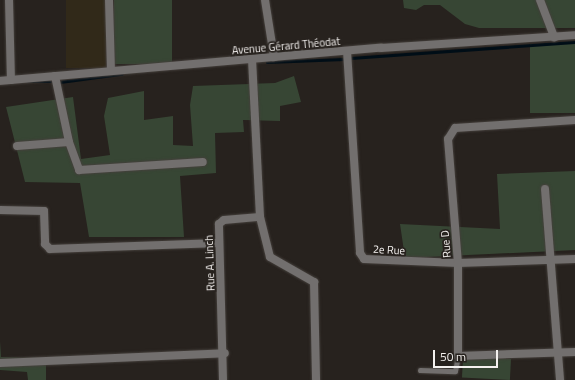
<!DOCTYPE html>
<html>
<head>
<meta charset="utf-8">
<style>
	body { margin:0 }
	#map { position:relative; width:575px; height:380px; overflow:hidden; background:#27221e; font-family:"Titillium Web",sans-serif }
	div>[style] { position:absolute }
	.industrial>* { inset:0; background:#312919; transform-origin:0 0 }
	.green>* { inset:0; background:#374634; transform-origin:0 0 }
	.stream>* { height:2.5px; margin:-1.25px; padding:0 1.25px; transform-origin:1.25px; border-radius:1.25px; background:#000e17 }
	.roads { filter:drop-shadow(0 0 1px #443f3b) drop-shadow(0 0 1px #443f3b) }
	.service>* { height:5px; margin:-2.5px; padding:0 2.5px; transform-origin:2.5px; border-radius:2.5px; background:#726f6e }
	.minor>* { height:8px; margin:-4px; padding:0 4px; transform-origin:4px; border-radius:4px; background:#726f6e }
	.tertiary>* { height:8px; margin:-4px; padding:0 4px; transform-origin:4px; border-radius:4px; background:#726f6e }
	span { translate:-50% -50%; white-space:nowrap; text-align:center; line-height:1.15; -webkit-text-stroke:3.5px #27221e; paint-order:stroke }
	.street-label { font-size:11px; color:#f4f1ef }
	.scale { position:absolute; left:433px; top:350px; width:65px; height:18px; box-sizing:border-box; border:2px solid #f4f1ef; border-top:0; padding-left:5px; font-size:12px; line-height:14px; white-space:nowrap; color:#f4f1ef; -webkit-text-stroke:3px #27221e; paint-order:stroke }
</style>
</head>
<body>
<div id="map">
	<div class="industrial">
		<i style="left:66px;top:0;width:40px;height:68px"></i>
	</div>
	<div class="green">
		<i style="left:114px;top:0;width:58px;height:64px"></i>
		<i style="clip-path:polygon(403px 0,575px 0,575px 28px,479px 28px,465px 24px,440px 5px,424px 5px,416px 10px,404px 8px)"></i>
		<i style="left:575px;top:44px;width:69px;height:45px;rotate:90deg"></i>
		<i style="clip-path:polygon(294px 76px,301px 102px,280px 106px,280px 121px,243px 120px,244px 132px,215px 133px,216px 173px,180px 176px,184px 237px,89px 237px,80px 183px,25px 182px,6px 107px,73px 97px,81px 159px,110px 155px,104px 116px,108px 98px,144px 91px,144px 120px,173px 116px,173px 145px,193px 146px,190px 105px,193px 86px,275px 83px)"></i>
		<i style="clip-path:polygon(575px 171px,575px 250px,405px 258px,400px 224px,500px 229px,497px 174px)"></i>
		<i style="clip-path:polygon(0 341px,1px 357px,46px 358px,46px 380px,28px 380px,27px 372px,0 370px)"></i>
		<i style="left:511px;top:359px;width:21px;height:48px;rotate:93deg"></i>
	</div>
	<div class="stream">
		<i style="left:351px;top:58px;width:225px;rotate:-4.1deg"></i>
		<i style="left:267px;top:62px;width:77px;rotate:-2.2deg"></i>
		<i style="left:28px;top:82px;width:23px"></i>
		<i style="left:60px;top:82px;width:62px;rotate:-7.5deg"></i>
	</div>
	<div class="roads">
		<div class="service">
			<i style="left:420px;top:370px;width:35px;rotate:2deg"></i>
			<i style="left:455px;top:371px;width:15px;rotate:-79deg"></i>
		</div>
		<div class="minor">
			<i style="left:9px;top:0;width:80px;rotate:88.6deg"></i>
			<i style="left:109px;top:0;width:71px;rotate:88.4deg"></i>
			<i style="left:265px;top:0;width:58px;rotate:81deg"></i>
			<i style="left:540px;top:0;width:40px;rotate:69deg"></i>
			<i style="left:347px;top:51px;width:202px;rotate:86.3deg"></i>
			<i style="left:360px;top:253px;width:7px;rotate:56deg"></i>
			<i style="left:364px;top:259px;width:94px;rotate:2.4deg"></i>
			<i style="left:458px;top:263px;width:117px;rotate:-2deg"></i>
			<i style="left:55px;top:76px;width:67px;rotate:78deg"></i>
			<i style="left:69px;top:142px;width:30px;rotate:70deg"></i>
			<i style="left:79px;top:170px;width:124px;rotate:-3.7deg"></i>
			<i style="left:575px;top:120px;width:120px;rotate:176.2deg"></i>
			<i style="left:455px;top:128px;width:13px;rotate:122deg"></i>
			<i style="left:448px;top:139px;width:124px;rotate:85.4deg"></i>
			<i style="left:458px;top:263px;width:93px;rotate:90deg"></i>
			<i style="left:458px;top:356px;width:117px;rotate:-2deg"></i>
			<i style="left:17px;top:146px;width:52px;rotate:-4.4deg"></i>
			<i style="left:545px;top:189px;width:192px;rotate:85.5deg"></i>
			<i style="left:0;top:210px;width:44px;rotate:1.3deg"></i>
			<i style="left:44px;top:211px;width:33px;rotate:88deg"></i>
			<i style="left:45px;top:244px;width:7px;rotate:45deg"></i>
			<i style="left:50px;top:249px;width:169px;rotate:-2deg"></i>
			<i style="left:260px;top:217px;width:41px;rotate:76deg"></i>
			<i style="left:270px;top:257px;width:51px;rotate:29.6deg"></i>
			<i style="left:314px;top:282px;width:98px;rotate:88.8deg"></i>
			<i style="left:0;top:363px;width:225px;rotate:-2.5deg"></i>
			<i style="left:223px;top:380px;width:156px;rotate:-91.5deg"></i>
			<i style="left:219px;top:224px;width:6px;rotate:-39deg"></i>
			<i style="left:224px;top:220px;width:36px;rotate:-5deg"></i>
			<i style="left:260px;top:217px;width:156px;rotate:-92.9deg"></i>
		</div>
		<div class="tertiary">
			<i style="left:0;top:81px;width:382px;rotate:-5deg"></i>
			<i style="left:381px;top:48px;width:194px;rotate:-3.8deg"></i>
		</div>
	</div>
	<div class="street-label">
		<span style="left:286px;top:46px;rotate:-5deg">Avenue Gérard Théodat</span>
		<span style="left:446px;top:244px;rotate:-95deg">Rue D</span>
		<span style="left:389px;top:250px;rotate:3deg">2e Rue</span>
		<span style="left:210px;top:263px;rotate:-92deg">Rue A. Linch</span>
	</div>
	<div class="scale">50 m</div>
</div>
</body>
</html>
